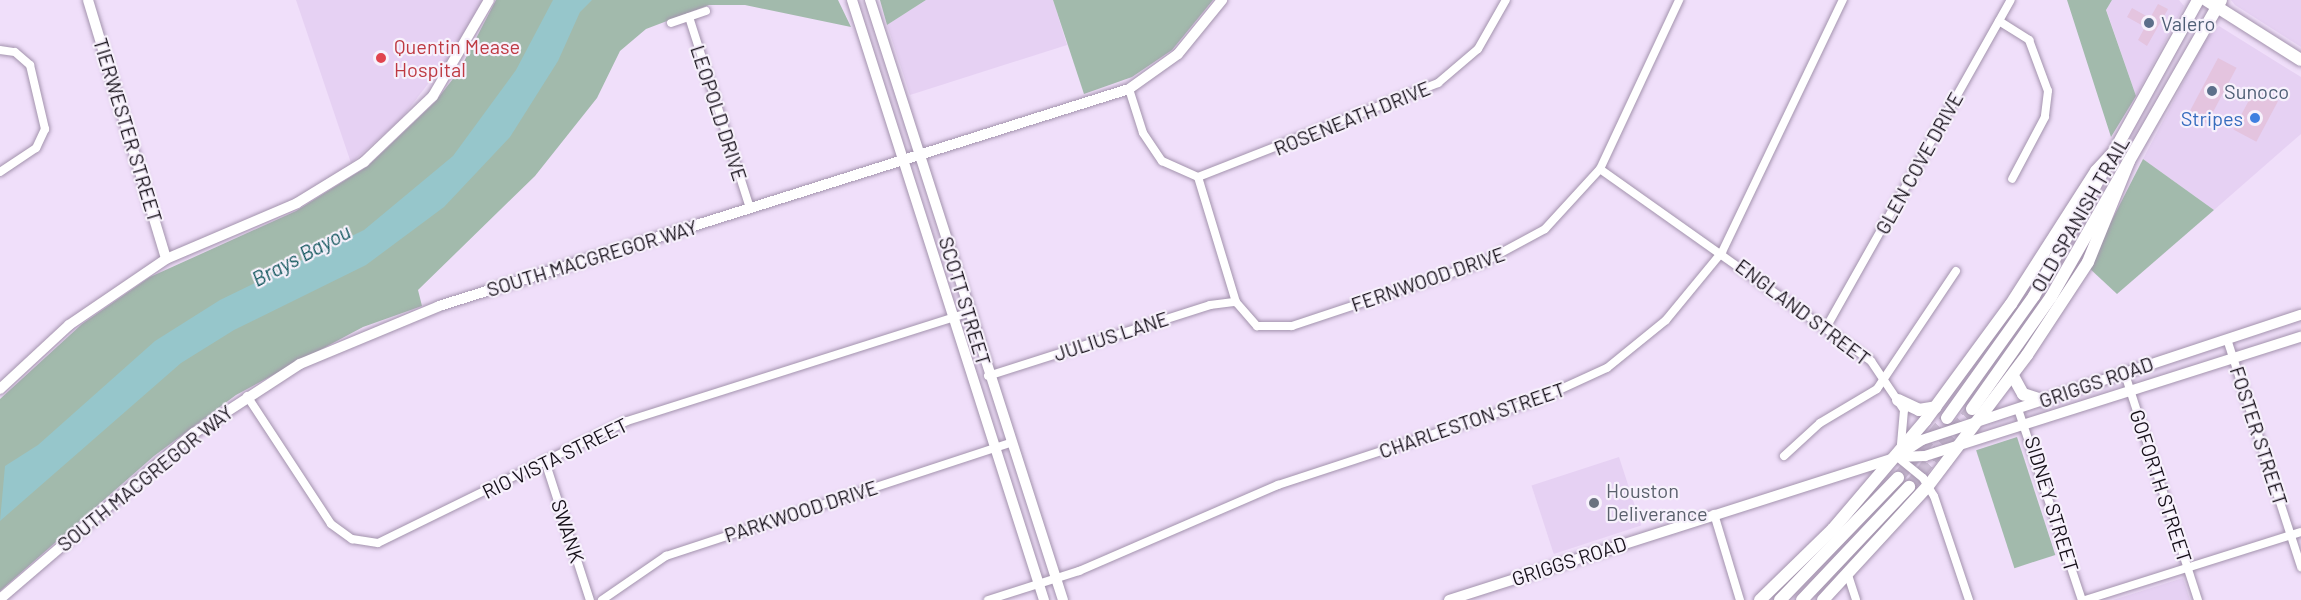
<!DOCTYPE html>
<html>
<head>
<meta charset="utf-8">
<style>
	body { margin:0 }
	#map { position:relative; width:2301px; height:600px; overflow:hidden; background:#f0dffa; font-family:Barlow,sans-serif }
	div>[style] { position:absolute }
	.built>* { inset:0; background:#e6d1f3; transform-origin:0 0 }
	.green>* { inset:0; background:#a2baac; transform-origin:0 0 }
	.water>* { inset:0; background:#96c6cb }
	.building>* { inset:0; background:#e4c4df; transform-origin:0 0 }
	.primary-tunnel>* { height:12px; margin-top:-6px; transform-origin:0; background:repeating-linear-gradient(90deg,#cfc0d8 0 12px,transparent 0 18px) }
	.roads { filter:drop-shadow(0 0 2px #a393ad) drop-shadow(0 0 2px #a393ad) }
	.street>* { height:8px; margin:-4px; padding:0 4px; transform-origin:4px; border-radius:4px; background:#fff }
	.secondary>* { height:10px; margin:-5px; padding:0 5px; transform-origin:5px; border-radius:5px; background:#fff }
	.primary>* { height:12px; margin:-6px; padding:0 6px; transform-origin:6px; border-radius:6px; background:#fff }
	.dots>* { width:16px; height:16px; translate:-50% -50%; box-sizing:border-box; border:3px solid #f7f1fc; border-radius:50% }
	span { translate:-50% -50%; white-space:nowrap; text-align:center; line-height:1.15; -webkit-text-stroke:4.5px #f7f1fc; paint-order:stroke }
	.service-label { font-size:20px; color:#4e5e75 }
	.left { translate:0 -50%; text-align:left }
	.health-label { font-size:20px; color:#be3a42 }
	.street-label { font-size:20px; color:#150f18 }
	.shop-label { font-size:20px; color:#366cbe }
	.right { translate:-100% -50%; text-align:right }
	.worship-label { font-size:20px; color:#5b616d }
	.water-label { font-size:21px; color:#11565c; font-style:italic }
</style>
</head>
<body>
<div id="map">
	<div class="built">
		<i style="clip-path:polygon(296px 0,483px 0,467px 33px,401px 119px,351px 163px)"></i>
		<i style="clip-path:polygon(926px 0,1053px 0,1067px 45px,910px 95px,887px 25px)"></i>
		<i style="clip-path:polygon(2112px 0,2179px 0,2184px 6px,2136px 96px,2106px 9px)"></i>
		<i style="clip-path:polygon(2231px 0,2301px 0,2301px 47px,2235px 5px)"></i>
		<i style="clip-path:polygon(2219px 26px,2301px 77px,2301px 134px,2214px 210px,2143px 159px,2206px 39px)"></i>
		<i style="left:1619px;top:457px;width:72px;height:92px;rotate:72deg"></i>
		<i style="clip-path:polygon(2183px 578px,2190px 600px,2113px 600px)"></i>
	</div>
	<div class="green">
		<i style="clip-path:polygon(496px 0,838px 0,851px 27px,745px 5px,709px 5px,646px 29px,620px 51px,597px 98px,535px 176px,418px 290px,422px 306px,363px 327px,236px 395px,154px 456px,0 591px,0 399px,82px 324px,150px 277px,296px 211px,368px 166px,435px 102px,459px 71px)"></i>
		<i style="clip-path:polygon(880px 0,926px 0,887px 25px)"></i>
		<i style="clip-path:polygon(1053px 0,1213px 0,1172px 50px,1132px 77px,1084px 94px)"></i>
		<i style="clip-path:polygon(2067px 0,2112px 0,2106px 10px,2136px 96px,2111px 137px)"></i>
		<i style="clip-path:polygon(2143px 159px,2214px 210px,2117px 294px,2088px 267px)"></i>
		<i style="left:2017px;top:437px;width:124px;height:43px;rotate:72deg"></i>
	</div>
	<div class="water">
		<i style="clip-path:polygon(553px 0,592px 0,580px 12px,558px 61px,510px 137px,444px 207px,366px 265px,234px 330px,181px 363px,0 521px,5px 466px,38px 445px,155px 341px,220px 300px,364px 230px,453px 156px,516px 70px)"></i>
	</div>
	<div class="building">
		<i style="clip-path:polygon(2158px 4px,2168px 9px,2147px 46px,2138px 40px,2145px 27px,2127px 17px,2132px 8px,2150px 18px)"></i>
		<i style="left:2218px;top:58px;width:21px;height:63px;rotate:28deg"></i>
		<i style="left:2255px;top:89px;width:26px;height:46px;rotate:28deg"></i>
	</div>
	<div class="primary-tunnel">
		<i style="left:1898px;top:478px;width:77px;rotate:-50.8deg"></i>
		<i style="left:1909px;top:487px;width:100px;rotate:-51.1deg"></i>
	</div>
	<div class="roads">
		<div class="street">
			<i style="left:689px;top:17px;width:201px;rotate:72.3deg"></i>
			<i style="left:1999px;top:21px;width:36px;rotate:32deg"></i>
			<i style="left:2029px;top:40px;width:54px;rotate:69.6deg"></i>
			<i style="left:2048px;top:91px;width:26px;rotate:97deg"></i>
			<i style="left:2045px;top:117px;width:70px;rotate:118deg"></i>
			<i style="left:671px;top:23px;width:37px;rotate:-19deg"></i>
			<i style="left:0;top:50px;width:15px;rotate:8deg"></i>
			<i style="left:15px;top:52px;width:20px;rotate:41deg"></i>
			<i style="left:30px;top:65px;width:66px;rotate:76.8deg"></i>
			<i style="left:45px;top:129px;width:21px;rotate:115deg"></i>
			<i style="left:36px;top:148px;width:43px;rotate:146.3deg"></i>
			<i style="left:1129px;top:89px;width:46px;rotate:72.3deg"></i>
			<i style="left:1143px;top:133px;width:34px;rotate:56deg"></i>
			<i style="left:1162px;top:161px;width:39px;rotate:24deg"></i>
			<i style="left:1600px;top:169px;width:332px;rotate:35.3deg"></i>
			<i style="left:1871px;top:361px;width:59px;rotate:56deg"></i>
			<i style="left:1904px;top:410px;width:35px;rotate:95deg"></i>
			<i style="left:1198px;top:177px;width:131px;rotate:73.1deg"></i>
			<i style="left:1236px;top:302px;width:32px;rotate:49deg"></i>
			<i style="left:1257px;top:326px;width:35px"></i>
			<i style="left:1292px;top:326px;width:202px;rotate:-18.4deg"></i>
			<i style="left:1484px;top:262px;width:69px;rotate:-28.4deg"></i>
			<i style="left:1545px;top:229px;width:81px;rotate:-47.5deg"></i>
			<i style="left:1600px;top:169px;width:187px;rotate:-64.9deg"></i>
			<i style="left:1198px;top:177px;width:258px;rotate:-21.4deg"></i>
			<i style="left:1438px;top:83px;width:52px;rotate:-40.4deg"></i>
			<i style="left:1478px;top:49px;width:56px;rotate:-60.3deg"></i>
			<i style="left:1827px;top:326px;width:374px;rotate:-60.6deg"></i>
			<i style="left:2227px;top:339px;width:240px;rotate:72deg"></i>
			<i style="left:2124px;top:371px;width:241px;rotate:72.1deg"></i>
			<i style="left:988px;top:376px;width:233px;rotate:-17.7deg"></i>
			<i style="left:1210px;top:305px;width:26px;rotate:-7deg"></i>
			<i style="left:247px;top:396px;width:153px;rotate:56.7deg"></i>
			<i style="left:331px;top:524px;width:26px;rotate:36deg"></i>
			<i style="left:352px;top:539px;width:26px;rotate:9deg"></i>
			<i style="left:378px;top:543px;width:277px;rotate:-26.1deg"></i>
			<i style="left:627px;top:421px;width:358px;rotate:-17.6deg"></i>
			<i style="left:2018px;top:409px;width:201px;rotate:71.5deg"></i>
			<i style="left:1784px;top:456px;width:49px;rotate:-42.5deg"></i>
			<i style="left:1820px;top:423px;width:66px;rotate:-30.8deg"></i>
			<i style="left:1877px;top:389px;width:142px;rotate:-56.2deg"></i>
			<i style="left:1896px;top:456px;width:35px;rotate:39deg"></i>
			<i style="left:1923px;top:478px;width:21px;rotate:59deg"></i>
			<i style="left:1934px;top:496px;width:110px;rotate:71.4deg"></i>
			<i style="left:545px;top:461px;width:146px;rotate:72.1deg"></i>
			<i style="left:1714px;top:514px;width:90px;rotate:73.2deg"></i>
			<i style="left:1848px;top:575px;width:26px;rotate:72deg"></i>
			<i style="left:602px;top:600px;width:78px;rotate:-34.5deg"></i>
			<i style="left:666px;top:556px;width:362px;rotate:-18.2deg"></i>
			<i style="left:988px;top:600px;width:96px;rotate:-17.7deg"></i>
			<i style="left:1079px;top:571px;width:217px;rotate:-23.4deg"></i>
			<i style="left:1278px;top:485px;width:273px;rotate:-18.2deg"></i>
			<i style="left:1537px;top:400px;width:77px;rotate:-24.6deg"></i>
			<i style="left:1607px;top:368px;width:76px;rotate:-39.1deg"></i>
			<i style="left:1666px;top:320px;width:88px;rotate:-50.5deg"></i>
			<i style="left:1722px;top:252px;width:280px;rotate:-64.4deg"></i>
			<i style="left:2085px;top:600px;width:226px;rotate:-17.5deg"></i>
		</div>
		<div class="secondary">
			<i style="left:88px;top:0;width:270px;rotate:73.2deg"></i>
			<i style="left:852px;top:0;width:630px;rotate:72.26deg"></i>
			<i style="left:870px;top:0;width:630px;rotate:72.17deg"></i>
			<i style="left:0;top:389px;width:94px;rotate:-42.8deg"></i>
			<i style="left:69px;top:325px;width:117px;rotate:-34.2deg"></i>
			<i style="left:166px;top:259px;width:142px;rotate:-23.1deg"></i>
			<i style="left:297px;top:203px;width:79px;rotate:-31.5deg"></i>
			<i style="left:364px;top:162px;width:95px;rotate:-43.7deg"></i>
			<i style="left:433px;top:96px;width:111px;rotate:-59.7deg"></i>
			<i style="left:1896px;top:457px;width:29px;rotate:-2deg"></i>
			<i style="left:1925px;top:456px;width:394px;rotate:-17.6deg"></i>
			<i style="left:0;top:599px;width:255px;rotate:-40.6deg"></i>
			<i style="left:194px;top:433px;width:126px;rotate:-33.1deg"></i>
			<i style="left:300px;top:364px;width:151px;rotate:-22.6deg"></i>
			<i style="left:439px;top:306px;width:723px;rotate:-17.46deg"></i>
			<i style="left:1129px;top:89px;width:60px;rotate:-35.5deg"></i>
			<i style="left:1178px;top:54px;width:70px;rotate:-50.8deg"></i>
			<i style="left:1449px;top:600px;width:469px;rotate:-17.7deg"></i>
			<i style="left:1896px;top:457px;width:31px;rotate:-33deg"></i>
			<i style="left:1922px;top:440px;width:399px;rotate:-18.3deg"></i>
		</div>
		<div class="primary">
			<i style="left:2206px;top:0;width:112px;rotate:32.3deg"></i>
			<i style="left:2013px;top:376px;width:21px;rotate:61deg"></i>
			<i style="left:2023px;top:394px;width:22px;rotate:18deg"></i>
			<i style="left:1898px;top:400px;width:23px;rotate:25deg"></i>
			<i style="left:1919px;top:410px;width:17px;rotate:-10deg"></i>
			<i style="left:1972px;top:409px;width:137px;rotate:-54.8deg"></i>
			<i style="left:2051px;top:297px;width:342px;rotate:-60.2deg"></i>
			<i style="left:1947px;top:418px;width:150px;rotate:-54.5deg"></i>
			<i style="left:2034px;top:296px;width:338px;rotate:-61deg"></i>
			<i style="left:1760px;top:600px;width:102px;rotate:-44.2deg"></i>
			<i style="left:1833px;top:529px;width:142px;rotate:-49.6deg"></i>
			<i style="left:1925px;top:421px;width:145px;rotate:-53.7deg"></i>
			<i style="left:2011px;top:304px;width:158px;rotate:-57.4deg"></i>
			<i style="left:2096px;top:171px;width:34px;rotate:-47deg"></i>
			<i style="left:1780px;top:600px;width:170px;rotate:-46deg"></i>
			<i style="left:1802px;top:600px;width:156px;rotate:-46.6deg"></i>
			<i style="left:1823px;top:600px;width:155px;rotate:-47.4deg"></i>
			<i style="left:1928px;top:486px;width:164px;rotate:-52.9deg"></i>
			<i style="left:2027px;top:355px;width:111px;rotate:-56.7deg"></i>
			<i style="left:2088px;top:262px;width:109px;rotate:-67.9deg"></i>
		</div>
	</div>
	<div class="dots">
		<i style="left:2149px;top:23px;background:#5c6f8a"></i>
		<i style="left:381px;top:58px;background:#e0444e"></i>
		<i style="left:2212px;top:91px;background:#5c6f8a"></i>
		<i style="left:2255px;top:118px;background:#3f7fe0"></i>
		<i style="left:1594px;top:503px;background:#6b7280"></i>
	</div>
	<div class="service-label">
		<span class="left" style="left:2161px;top:23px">Valero</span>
		<span class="left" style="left:2224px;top:91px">Sunoco</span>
	</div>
	<div class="health-label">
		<span class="left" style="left:394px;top:58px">Quentin Mease<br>Hospital</span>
	</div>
	<div class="street-label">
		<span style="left:719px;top:113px;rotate:72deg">LEOPOLD DRIVE</span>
		<span style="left:1352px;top:118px;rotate:-22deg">ROSENEATH DRIVE</span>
		<span style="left:128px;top:130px;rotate:73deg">TIERWESTER STREET</span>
		<span style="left:1919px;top:163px;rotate:-61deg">GLEN COVE DRIVE</span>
		<span style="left:2080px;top:214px;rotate:-60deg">OLD SPANISH TRAIL</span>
		<span style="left:592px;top:258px;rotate:-17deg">SOUTH MACGREGOR WAY</span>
		<span style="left:1428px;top:279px;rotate:-19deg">FERNWOOD DRIVE</span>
		<span style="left:965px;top:301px;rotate:73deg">SCOTT STREET</span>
		<span style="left:1803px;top:312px;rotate:37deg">ENGLAND STREET</span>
		<span style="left:1111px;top:336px;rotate:-18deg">JULIUS LANE</span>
		<span style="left:2096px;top:382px;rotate:-19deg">GRIGGS ROAD</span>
		<span style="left:1472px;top:420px;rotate:-19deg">CHARLESTON STREET</span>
		<span style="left:2259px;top:436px;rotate:72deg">FOSTER STREET</span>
		<span style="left:555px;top:458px;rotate:-26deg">RIO VISTA STREET</span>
		<span style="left:145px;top:478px;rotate:-39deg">SOUTH MACGREGOR WAY</span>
		<span style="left:2161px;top:486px;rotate:72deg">GOFORTH STREET</span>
		<span style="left:2052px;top:504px;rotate:73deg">SIDNEY STREET</span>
		<span style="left:801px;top:511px;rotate:-18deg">PARKWOOD DRIVE</span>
		<span style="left:568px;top:531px;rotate:72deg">SWANK</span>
		<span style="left:1569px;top:561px;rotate:-18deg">GRIGGS ROAD</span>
	</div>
	<div class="shop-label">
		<span class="right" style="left:2243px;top:118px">Stripes</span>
	</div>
	<div class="worship-label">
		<span class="left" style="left:1606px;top:502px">Houston<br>Deliverance</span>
	</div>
	<div class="water-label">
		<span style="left:301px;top:255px;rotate:-28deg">Brays Bayou</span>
	</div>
</div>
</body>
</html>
